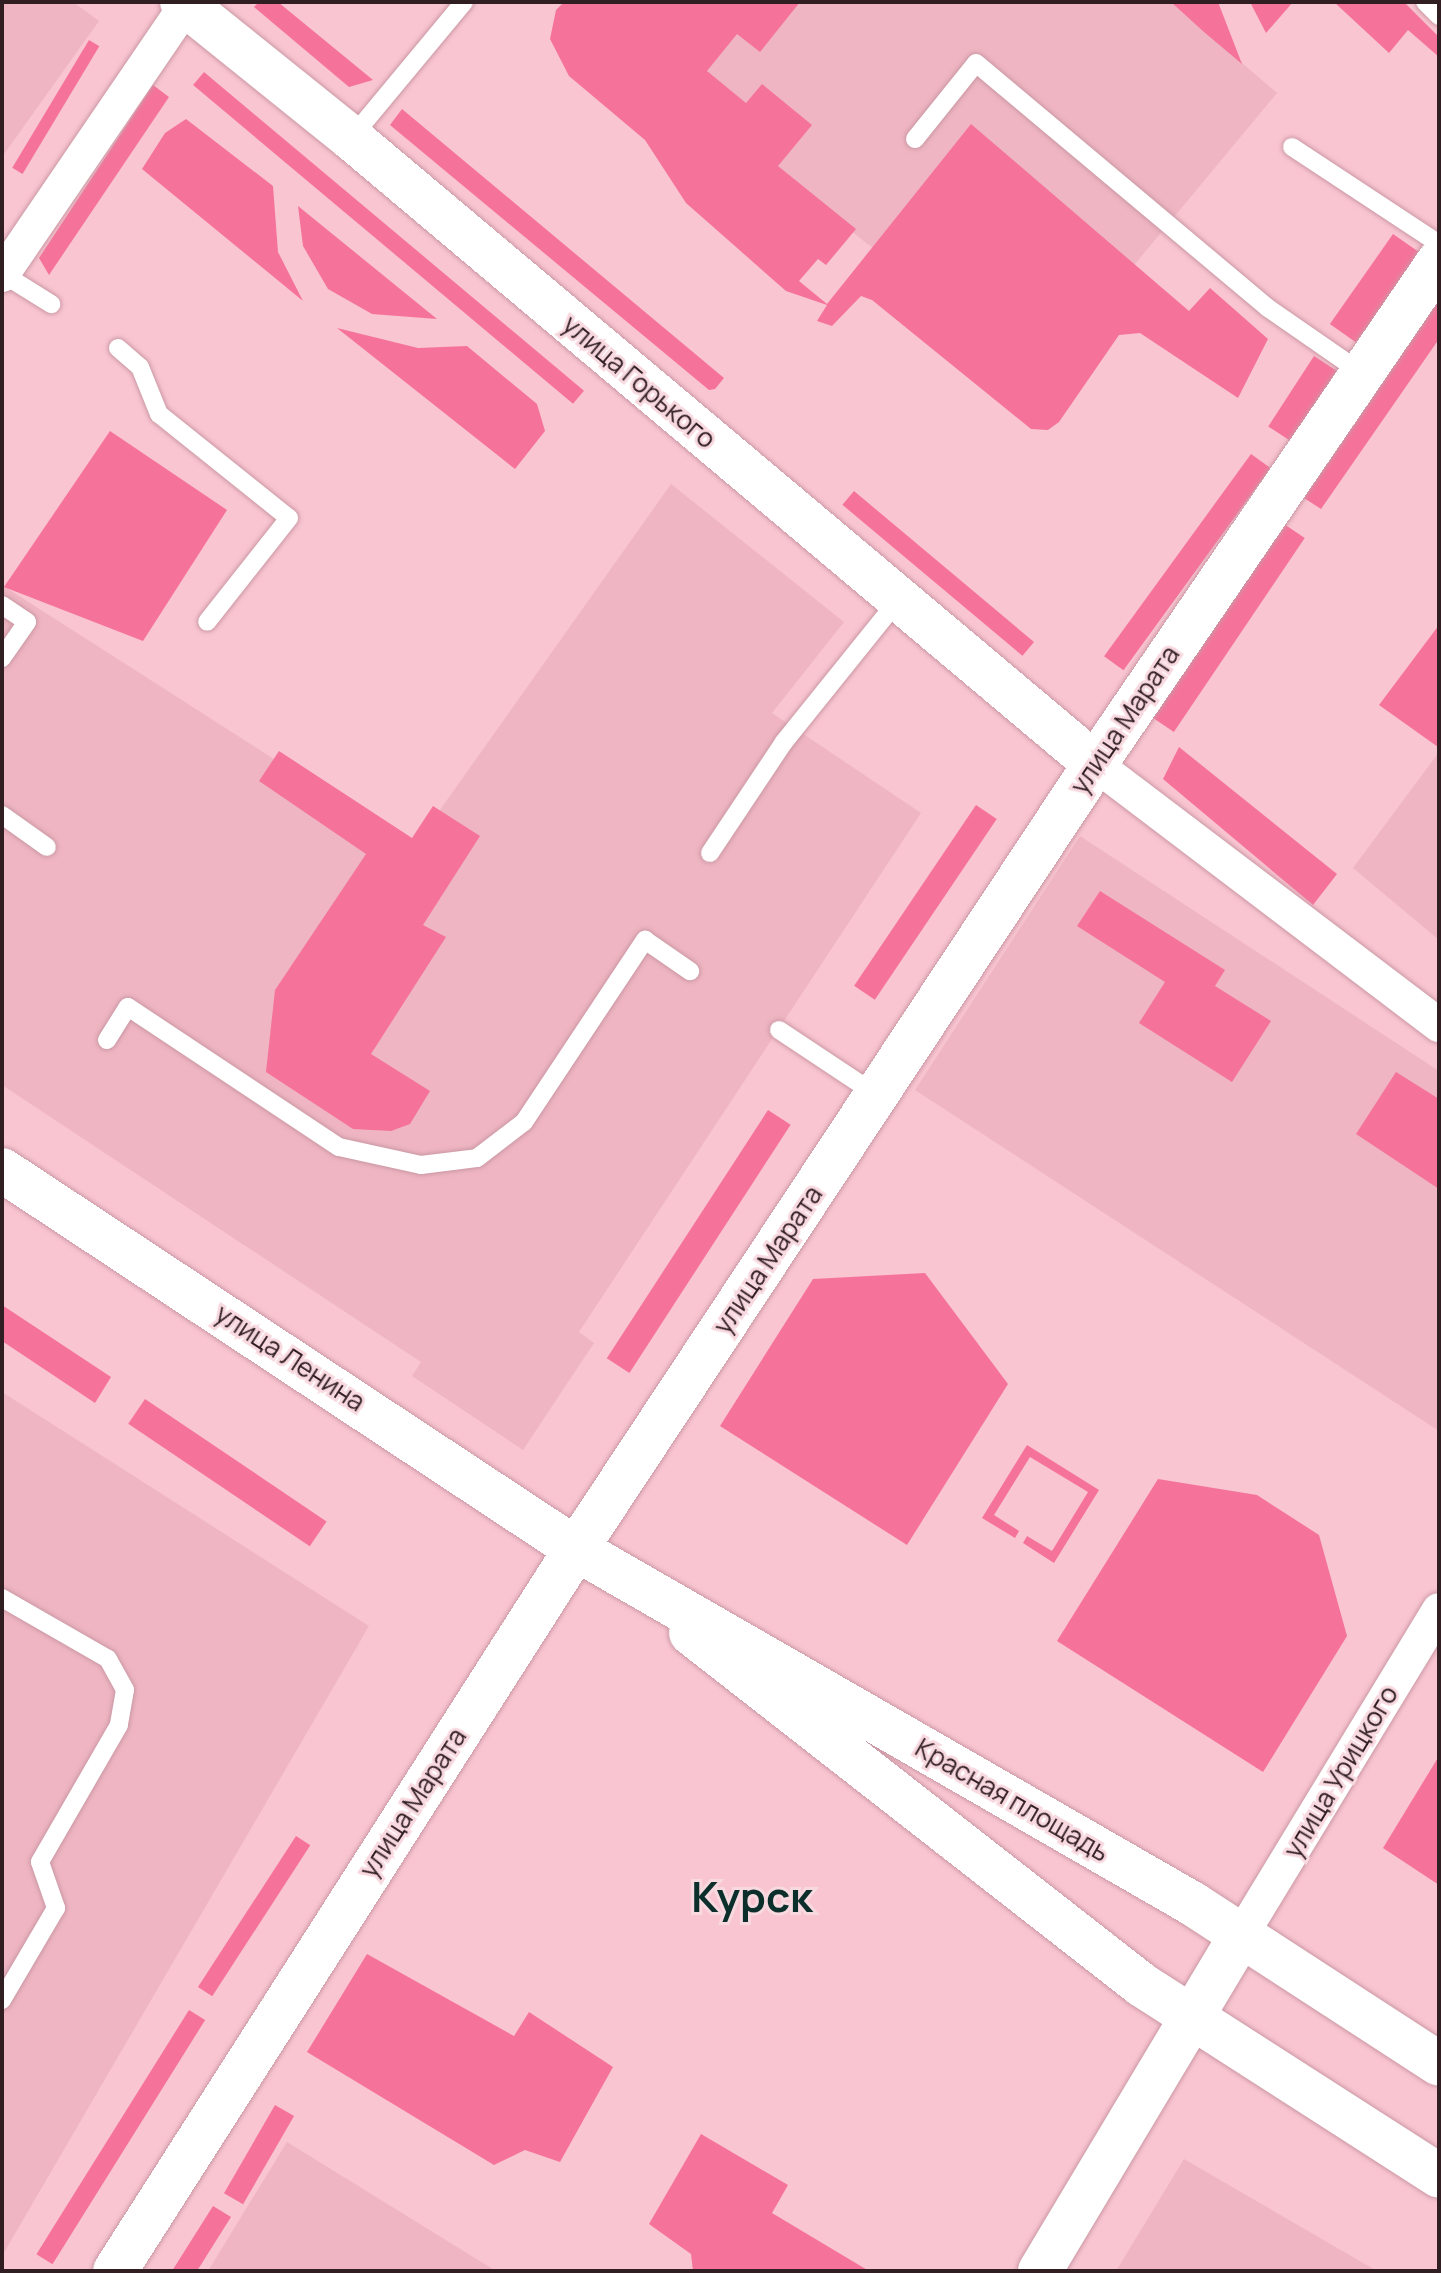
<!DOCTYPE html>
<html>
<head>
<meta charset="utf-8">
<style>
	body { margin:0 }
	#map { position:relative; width:1441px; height:2273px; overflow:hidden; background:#f9c5d1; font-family:Manrope,sans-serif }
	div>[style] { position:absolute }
	.built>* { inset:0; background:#efb5c2 }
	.green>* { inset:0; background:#f5739a; transform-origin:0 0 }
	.roads { filter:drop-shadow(0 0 2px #ca98a4) drop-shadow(0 0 2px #ca98a4) }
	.lane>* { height:18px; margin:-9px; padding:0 9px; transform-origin:9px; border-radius:9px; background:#fff }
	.street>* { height:34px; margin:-17px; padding:0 17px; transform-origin:17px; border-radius:17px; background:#fff }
	.secondary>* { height:44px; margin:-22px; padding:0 22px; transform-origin:22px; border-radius:22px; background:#fff }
	.primary>* { height:44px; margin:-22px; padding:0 22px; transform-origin:22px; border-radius:22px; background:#fff }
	span { translate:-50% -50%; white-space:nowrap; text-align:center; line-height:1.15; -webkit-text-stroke:6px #f8d9e0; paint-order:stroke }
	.street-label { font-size:26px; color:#311e23 }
	.town-label { font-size:42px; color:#0d2f2b; font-weight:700 }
	.frame { position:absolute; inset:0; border:4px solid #311e23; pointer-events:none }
</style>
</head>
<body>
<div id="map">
	<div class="built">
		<i style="clip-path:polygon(2px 2px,73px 2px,99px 21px,2px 157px)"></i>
		<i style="clip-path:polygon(618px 2px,1171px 2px,1277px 93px,1130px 270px,878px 252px,765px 164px)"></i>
		<i style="clip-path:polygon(671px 484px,844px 622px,772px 713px,921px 813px,579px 1332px,594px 1343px,523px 1450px,412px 1376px,421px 1362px,2px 1085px,2px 585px,413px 848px)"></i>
		<i style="clip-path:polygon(1439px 752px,1439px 940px,1353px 868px)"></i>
		<i style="clip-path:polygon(1080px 836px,1439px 1071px,1439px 1431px,915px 1090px)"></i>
		<i style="clip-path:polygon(2px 1392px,369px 1626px,2px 2256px)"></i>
		<i style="clip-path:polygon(287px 2142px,496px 2271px,208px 2271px)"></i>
		<i style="clip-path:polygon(1184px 2159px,1377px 2271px,1116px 2271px)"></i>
	</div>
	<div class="green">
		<i style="clip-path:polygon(259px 2px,278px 2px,373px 80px,349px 87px,254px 7px)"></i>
		<i style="clip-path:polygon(564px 2px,800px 2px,760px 52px,737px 34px,707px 71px,746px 103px,762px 84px,812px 125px,778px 166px,856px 229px,826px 265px,818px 259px,799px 281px,827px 304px,971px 124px,1189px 311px,1210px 288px,1268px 339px,1238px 398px,1140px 333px,1119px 335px,1059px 422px,1048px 430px,1031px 429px,872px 300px,861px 296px,832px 326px,817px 321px,827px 305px,786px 291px,686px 203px,645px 140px,569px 76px,550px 39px,556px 10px)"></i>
		<i style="clip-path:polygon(1171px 2px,1218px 2px,1242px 64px,1204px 32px)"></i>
		<i style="clip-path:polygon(1250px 2px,1293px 2px,1266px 33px)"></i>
		<i style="clip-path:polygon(1334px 2px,1404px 2px,1439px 37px,1439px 57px,1408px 30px,1389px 53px)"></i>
		<i style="left:89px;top:40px;width:12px;height:149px;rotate:31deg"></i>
		<i style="left:204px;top:72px;width:496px;height:17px;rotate:40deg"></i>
		<i style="clip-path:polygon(153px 85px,169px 97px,49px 275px,39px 258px)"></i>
		<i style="clip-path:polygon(402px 109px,724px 378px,715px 389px,709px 390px,390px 125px)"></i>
		<i style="clip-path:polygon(186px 119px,273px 186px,278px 252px,303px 301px,142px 169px,165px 133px)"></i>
		<i style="clip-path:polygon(298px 206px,437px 319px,372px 314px,328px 289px,303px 246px)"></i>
		<i style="left:1393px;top:234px;width:32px;height:110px;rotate:35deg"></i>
		<i style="clip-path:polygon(1439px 300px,1439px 339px,1321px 509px,1304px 498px)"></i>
		<i style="clip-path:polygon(337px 328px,418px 348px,467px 346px,537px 404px,545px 431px,515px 469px)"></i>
		<i style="left:1314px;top:356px;width:27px;height:84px;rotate:33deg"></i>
		<i style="clip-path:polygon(110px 431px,227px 510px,143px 641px,4px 587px)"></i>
		<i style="left:1251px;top:454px;width:24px;height:250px;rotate:36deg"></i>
		<i style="left:854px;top:491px;width:235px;height:18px;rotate:40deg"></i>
		<i style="left:1284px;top:524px;width:25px;height:234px;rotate:34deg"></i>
		<i style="clip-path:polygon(1439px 625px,1439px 745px,1438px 747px,1379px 705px)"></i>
		<i style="clip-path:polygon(1179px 747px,1337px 874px,1313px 905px,1163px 779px)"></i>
		<i style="clip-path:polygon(279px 751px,412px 838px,433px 806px,480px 836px,423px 925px,446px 937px,371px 1054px,430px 1091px,410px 1124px,391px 1131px,353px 1129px,266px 1072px,275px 990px,366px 854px,259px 781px)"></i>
		<i style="left:976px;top:805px;width:25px;height:218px;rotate:34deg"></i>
		<i style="clip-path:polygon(1100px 891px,1225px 970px,1215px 986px,1271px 1021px,1232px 1082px,1139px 1023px,1165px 982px,1077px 926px)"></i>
		<i style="clip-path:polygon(1396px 1072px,1439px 1099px,1439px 1189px,1356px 1134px)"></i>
		<i style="left:768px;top:1110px;width:27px;height:296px;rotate:33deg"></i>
		<i style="clip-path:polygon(925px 1273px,1008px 1384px,907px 1545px,720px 1426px,813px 1279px)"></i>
		<i style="clip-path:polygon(2px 1305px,111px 1377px,95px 1403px,2px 1341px)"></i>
		<i style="left:145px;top:1399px;width:219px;height:30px;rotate:34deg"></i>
		<i style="clip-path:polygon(1027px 1445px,1099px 1490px,1054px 1563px,1023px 1543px,1027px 1536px,1052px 1551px,1088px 1492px,1030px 1457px,994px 1515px,1019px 1531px,1015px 1538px,982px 1518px)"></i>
		<i style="clip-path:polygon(1158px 1479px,1257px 1495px,1319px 1535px,1347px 1636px,1263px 1772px,1057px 1641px)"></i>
		<i style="clip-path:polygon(1439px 1756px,1439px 1885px,1383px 1848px)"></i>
		<i style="left:296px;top:1836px;width:17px;height:180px;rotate:33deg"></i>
		<i style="clip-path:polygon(367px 1954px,514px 2036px,529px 2012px,613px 2067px,560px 2162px,525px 2150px,494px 2165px,307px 2052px)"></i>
		<i style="left:189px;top:2010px;width:19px;height:288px;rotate:32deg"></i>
		<i style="left:275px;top:2105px;width:22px;height:102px;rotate:30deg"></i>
		<i style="clip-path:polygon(701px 2134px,788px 2185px,772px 2213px,869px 2271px,693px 2271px,691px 2254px,649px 2224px)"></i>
		<i style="clip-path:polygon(213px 2206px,231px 2217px,197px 2271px,172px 2271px)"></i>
	</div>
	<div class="roads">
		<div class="lane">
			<i style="left:1425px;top:2px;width:20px;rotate:45deg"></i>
			<i style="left:351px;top:138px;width:177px;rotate:-50.3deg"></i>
			<i style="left:915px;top:139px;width:97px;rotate:-51.2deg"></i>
			<i style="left:976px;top:63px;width:381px;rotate:40deg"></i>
			<i style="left:1268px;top:308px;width:114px;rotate:34.7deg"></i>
			<i style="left:1292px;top:147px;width:176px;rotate:33.4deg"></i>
			<i style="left:3px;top:274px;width:57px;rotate:32deg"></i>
			<i style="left:118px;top:348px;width:29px;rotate:41deg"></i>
			<i style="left:140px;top:367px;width:51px;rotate:68deg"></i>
			<i style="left:159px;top:414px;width:166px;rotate:38.7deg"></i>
			<i style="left:289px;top:518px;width:132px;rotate:128.3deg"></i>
			<i style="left:2px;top:605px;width:30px;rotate:34deg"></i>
			<i style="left:27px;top:622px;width:44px;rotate:124.8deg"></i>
			<i style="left:2px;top:815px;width:55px;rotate:35.4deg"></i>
			<i style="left:710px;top:853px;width:133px;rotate:-56.3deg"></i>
			<i style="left:784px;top:742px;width:182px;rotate:-51.2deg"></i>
			<i style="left:779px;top:1030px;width:118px;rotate:33.6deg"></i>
			<i style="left:107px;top:1040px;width:39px;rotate:-58deg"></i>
			<i style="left:128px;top:1007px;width:253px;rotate:33.6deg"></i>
			<i style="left:339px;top:1147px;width:84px;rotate:12.4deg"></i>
			<i style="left:421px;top:1165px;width:56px;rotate:-7.1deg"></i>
			<i style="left:477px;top:1158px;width:59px;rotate:-37.5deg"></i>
			<i style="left:524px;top:1122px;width:219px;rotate:-56.4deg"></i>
			<i style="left:645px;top:940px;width:55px;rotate:34.6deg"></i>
			<i style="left:2px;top:1598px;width:122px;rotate:29.9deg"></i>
			<i style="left:108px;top:1659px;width:35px;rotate:61deg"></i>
			<i style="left:125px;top:1690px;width:36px;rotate:100deg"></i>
			<i style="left:119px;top:1725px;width:158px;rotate:120deg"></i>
			<i style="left:40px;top:1862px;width:49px;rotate:70.8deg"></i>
			<i style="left:56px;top:1908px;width:107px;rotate:120.4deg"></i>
		</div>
		<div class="street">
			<i style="left:2px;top:275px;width:330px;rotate:-55.7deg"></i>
			<i style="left:1095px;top:764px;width:432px;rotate:37.2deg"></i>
			<i style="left:1242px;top:1934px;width:379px;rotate:-58.7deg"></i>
		</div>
		<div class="secondary">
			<i style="left:182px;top:2px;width:217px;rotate:38.8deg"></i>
			<i style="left:351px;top:138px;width:972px;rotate:40.08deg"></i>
			<i style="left:691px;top:1633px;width:572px;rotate:37.97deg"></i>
			<i style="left:1142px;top:1985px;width:353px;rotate:32.7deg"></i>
			<i style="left:115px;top:2271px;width:857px;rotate:-57.44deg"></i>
			<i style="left:576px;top:1549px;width:941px;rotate:-56.53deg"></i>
			<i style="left:1095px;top:764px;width:609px;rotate:-55.63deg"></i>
			<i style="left:1040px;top:2271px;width:393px;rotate:-59.1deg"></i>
		</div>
		<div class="primary">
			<i style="left:2px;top:1170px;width:688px;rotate:33.44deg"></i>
			<i style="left:576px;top:1549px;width:712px;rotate:29.91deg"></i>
			<i style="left:1193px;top:1904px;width:293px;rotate:33deg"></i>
		</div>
	</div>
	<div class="street-label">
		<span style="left:639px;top:382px;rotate:40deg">улица Горького</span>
		<span style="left:1125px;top:720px;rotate:-56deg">улица Марата</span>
		<span style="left:768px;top:1260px;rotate:-56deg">улица Марата</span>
		<span style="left:290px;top:1358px;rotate:33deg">улица Ленина</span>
		<span style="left:1341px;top:1772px;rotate:-59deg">улица Урицкого</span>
		<span style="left:1012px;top:1800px;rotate:30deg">Красная площадь</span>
		<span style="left:413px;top:1803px;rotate:-57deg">улица Марата</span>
	</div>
	<div class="town-label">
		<span style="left:752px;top:1896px">Курск</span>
	</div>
	<div class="frame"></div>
</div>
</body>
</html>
